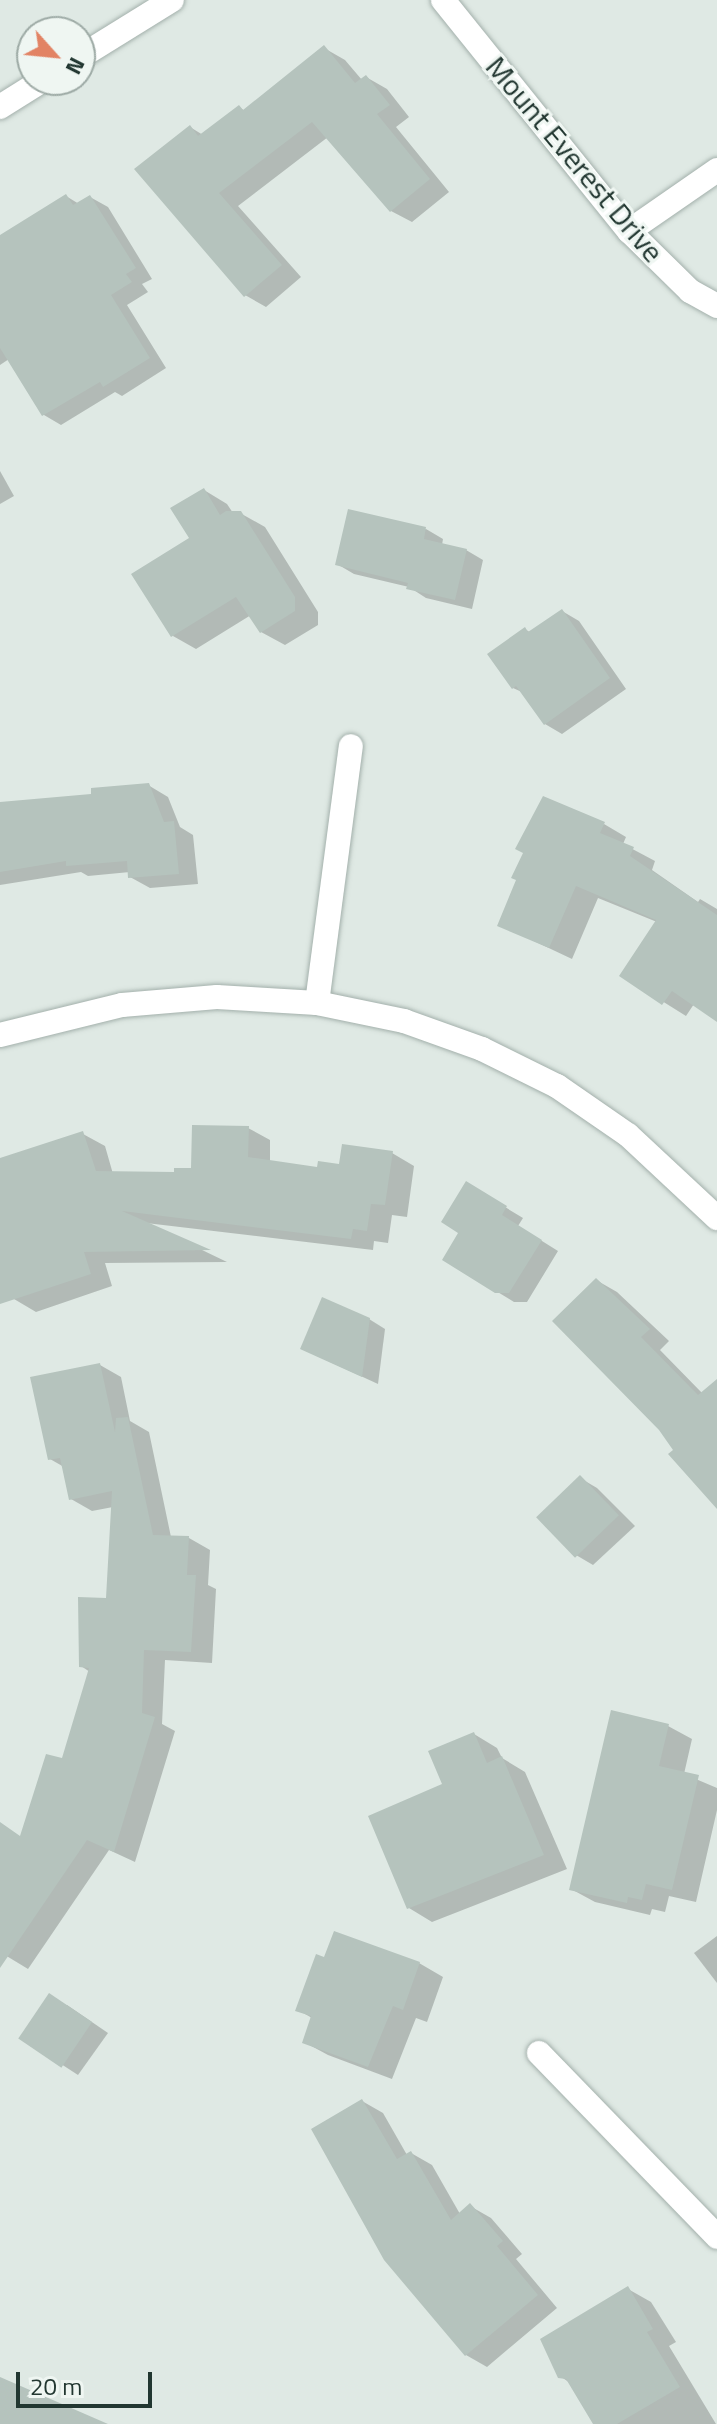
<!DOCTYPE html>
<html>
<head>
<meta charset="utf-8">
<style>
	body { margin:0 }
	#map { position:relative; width:717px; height:2424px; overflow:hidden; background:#dfe9e4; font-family:"Titillium Web",sans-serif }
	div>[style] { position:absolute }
	.shadow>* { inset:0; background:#0003 }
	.building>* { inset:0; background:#b5c3bd; transform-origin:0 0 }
	.roads { filter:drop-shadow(0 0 2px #a3b0ab) drop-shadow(0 0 2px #a3b0ab) }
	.minor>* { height:24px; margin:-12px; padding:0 12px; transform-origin:12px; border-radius:12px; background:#fff }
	span { translate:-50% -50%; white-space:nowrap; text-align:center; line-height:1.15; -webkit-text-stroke:6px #eff6f2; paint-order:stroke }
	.street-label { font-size:30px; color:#223731 }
	.north { position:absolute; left:16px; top:16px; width:80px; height:80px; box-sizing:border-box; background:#eff6f2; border:2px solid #9daaa5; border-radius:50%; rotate:117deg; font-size:22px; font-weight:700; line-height:32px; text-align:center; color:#223731 }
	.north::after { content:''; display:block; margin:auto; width:28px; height:36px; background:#e28364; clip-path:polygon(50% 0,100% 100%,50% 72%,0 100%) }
	.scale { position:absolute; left:16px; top:2372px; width:136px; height:36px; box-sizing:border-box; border:4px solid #223731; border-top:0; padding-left:10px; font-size:24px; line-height:28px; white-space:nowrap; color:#223731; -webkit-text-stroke:6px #eff6f2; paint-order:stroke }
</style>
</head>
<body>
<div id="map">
	<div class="shadow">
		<i style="clip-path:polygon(324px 48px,345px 60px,362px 80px,366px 77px,387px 89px,409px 117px,396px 127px,449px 192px,412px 222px,391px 211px,328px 137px,238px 206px,301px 277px,266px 307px,245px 295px,190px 127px,203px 135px,239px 107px,245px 111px)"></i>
		<i style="clip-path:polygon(66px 196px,79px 204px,90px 197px,108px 207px,152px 279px,142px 284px,148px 292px,127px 305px,166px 368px,122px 396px,115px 392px,61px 425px,44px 415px,9px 359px,0 365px,0 249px)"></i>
		<i style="clip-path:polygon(0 471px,14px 496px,0 504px)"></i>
		<i style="clip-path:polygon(204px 490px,227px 504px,233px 513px,240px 513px,265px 527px,318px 612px,318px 625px,285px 645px,261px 632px,251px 615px,196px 649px,173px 636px)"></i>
		<i style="clip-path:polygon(426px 529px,443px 539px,442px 545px,466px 550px,483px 560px,472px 609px,426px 598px,409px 587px,354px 574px,337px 564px)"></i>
		<i style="clip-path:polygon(562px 611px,579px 621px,626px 689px,562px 734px,545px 724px,524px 693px,513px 688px,525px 629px,531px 633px)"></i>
		<i style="clip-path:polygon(148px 785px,168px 797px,180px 827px,193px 835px,198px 884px,150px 888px,130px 877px,130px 872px,88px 876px,81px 872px,0 885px,0 804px,93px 795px)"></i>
		<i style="clip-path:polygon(604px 824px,626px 837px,623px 844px,655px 861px,652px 870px,698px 902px,700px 899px,717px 909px,717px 1020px,694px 1004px,686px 1016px,622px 976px,657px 922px,598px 898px,572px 959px,500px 925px)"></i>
		<i style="clip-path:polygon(248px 1128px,270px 1140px,270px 1162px,319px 1169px,392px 1153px,414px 1166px,407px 1217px,392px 1215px,388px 1243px,374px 1241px,373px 1250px,146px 1223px,227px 1262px,105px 1263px,112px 1286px,36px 1312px,14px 1299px,0 1257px,0 1160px,83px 1134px,105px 1146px,113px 1174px,175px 1174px,193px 1170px)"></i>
		<i style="clip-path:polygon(467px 1184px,523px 1218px,518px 1226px,558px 1251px,527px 1302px,514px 1302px,496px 1291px,461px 1232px)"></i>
		<i style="clip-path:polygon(596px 1280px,617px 1292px,669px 1341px,660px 1350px,703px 1394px,717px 1386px,717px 1506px,676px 1450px)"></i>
		<i style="clip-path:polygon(369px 1319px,385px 1329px,378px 1384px,302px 1349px)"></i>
		<i style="clip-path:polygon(100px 1365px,121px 1377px,130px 1421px,149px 1432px,171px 1537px,189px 1538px,210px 1550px,208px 1585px,216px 1589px,212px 1663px,165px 1660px,162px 1724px,175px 1731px,135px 1862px,109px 1850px,28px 1969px,0 1952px,0 1846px,22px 1838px,63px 1760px,90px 1672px,81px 1666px,108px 1600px,113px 1507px,92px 1511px,71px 1499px,64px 1467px,50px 1459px)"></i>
		<i style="clip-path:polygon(580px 1478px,597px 1488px,635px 1526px,593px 1565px,576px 1555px)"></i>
		<i style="clip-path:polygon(668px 1726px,692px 1739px,684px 1774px,717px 1788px,717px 1810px,696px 1902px,669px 1896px,665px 1912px,652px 1909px,650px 1915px,595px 1902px,571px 1889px)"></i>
		<i style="clip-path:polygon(474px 1734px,497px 1748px,502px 1758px,525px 1772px,567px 1869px,432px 1922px,409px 1908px,445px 1785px)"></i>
		<i style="clip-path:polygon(717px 1936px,717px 1983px,694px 1953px)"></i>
		<i style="clip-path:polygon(326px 1959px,419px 1963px,443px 1977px,427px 2022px,416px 2018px,392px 2079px,328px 2055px,304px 2042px,312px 2018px,298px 2010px)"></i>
		<i style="clip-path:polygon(67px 2005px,108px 2033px,78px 2075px,21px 2038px)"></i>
		<i style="clip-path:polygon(362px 2101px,383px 2113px,407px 2155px,411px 2153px,432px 2165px,460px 2214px,470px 2206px,491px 2218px,522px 2254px,516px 2259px,557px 2308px,487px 2367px,466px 2355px)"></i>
		<i style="clip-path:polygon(628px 2289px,651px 2302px,676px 2342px,669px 2346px,716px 2424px,595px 2424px,570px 2383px,560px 2376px)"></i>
	</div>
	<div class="building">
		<i style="clip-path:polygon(324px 45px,355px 83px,366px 75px,390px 105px,377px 114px,430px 179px,390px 212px,312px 122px,219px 193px,282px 265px,244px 297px,134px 169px,190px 125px,198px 136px,239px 105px,243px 110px)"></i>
		<i style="clip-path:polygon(66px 194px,73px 205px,90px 195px,136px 268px,126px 274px,132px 282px,111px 295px,150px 358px,103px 387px,100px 382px,42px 416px,0 348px,0 235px)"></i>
		<i style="clip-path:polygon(204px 488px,220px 515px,226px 511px,241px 511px,295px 597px,295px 611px,260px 633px,236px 597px,171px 637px,131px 574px,189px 538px,170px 508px)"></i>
		<i style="clip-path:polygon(348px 509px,426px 527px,424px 539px,467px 549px,455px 600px,406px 589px,408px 583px,335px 565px)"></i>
		<i style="clip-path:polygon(562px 609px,610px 678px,544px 725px,516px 686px,512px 689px,487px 654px,525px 627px,528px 632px)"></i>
		<i style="clip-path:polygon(149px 783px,164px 822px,174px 821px,179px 874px,128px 878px,127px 861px,66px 866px,66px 861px,0 872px,0 802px,91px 794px,91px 788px)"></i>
		<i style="clip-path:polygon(543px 796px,605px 822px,600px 833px,634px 847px,630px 856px,717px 915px,717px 1022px,672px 991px,662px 1005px,619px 976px,656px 920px,576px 886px,549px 948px,497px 926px,516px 880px,511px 878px,523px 853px,515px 849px)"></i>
		<i style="clip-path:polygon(192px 1125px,249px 1126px,248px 1157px,317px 1167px,318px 1161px,339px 1164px,342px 1144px,393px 1151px,385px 1205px,371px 1204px,367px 1231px,353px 1229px,351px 1239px,122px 1211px,211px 1250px,84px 1252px,91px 1274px,0 1304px,0 1158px,83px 1131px,96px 1171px,174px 1172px,174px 1168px,191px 1168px)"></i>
		<i style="clip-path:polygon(466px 1181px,507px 1206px,502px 1215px,542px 1240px,509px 1293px,495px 1293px,442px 1260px,458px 1233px,441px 1222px)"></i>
		<i style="clip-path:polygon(596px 1278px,650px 1329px,641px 1337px,698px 1395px,717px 1379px,717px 1509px,668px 1454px,673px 1450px,659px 1430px,552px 1321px)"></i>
		<i style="clip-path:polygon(322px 1297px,370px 1318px,362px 1377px,300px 1349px)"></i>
		<i style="clip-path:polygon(100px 1363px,115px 1432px,116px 1418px,128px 1417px,153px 1535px,189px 1536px,187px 1575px,196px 1575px,191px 1652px,144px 1650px,142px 1713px,155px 1717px,114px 1852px,87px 1840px,0 1968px,0 1822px,20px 1836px,46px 1754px,62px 1758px,89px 1668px,79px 1667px,78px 1597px,106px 1598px,112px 1491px,69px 1500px,60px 1458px,48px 1460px,30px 1377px)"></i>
		<i style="left:580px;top:1475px;width:56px;height:61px;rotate:46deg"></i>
		<i style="clip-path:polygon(611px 1710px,669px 1724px,659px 1766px,699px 1775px,672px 1890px,646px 1884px,642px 1900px,628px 1897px,627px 1903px,569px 1890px)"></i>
		<i style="clip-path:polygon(474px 1732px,487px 1763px,502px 1756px,544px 1855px,407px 1909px,368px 1816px,442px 1784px,428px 1751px)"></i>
		<i style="clip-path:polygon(334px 1931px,420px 1962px,403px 2010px,393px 2006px,368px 2067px,302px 2043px,311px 2016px,295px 2011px,316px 1954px,324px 1957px)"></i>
		<i style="left:49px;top:1993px;width:52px;height:55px;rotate:34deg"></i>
		<i style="clip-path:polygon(362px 2099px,397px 2159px,411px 2151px,451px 2220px,470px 2203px,503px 2241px,497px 2246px,538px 2295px,465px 2356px,384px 2260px,311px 2129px)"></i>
		<i style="clip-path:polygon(628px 2286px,653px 2329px,647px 2332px,680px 2387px,617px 2424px,593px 2424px,566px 2379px,558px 2378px,540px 2339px)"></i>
		<i style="clip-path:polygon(0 2377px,108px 2424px,0 2424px)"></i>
	</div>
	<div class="roads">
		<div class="minor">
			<i style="left:443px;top:0;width:297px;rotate:51.2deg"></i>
			<i style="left:629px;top:231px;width:86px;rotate:44.5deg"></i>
			<i style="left:690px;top:291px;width:31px;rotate:29deg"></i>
			<i style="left:80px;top:57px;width:108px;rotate:-31.8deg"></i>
			<i style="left:0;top:107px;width:51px;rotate:-32.1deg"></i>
			<i style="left:629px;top:231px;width:107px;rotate:-34.7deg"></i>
			<i style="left:317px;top:1003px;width:259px;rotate:-82.5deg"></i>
			<i style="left:0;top:1035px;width:126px;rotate:-13.8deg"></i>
			<i style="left:122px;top:1005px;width:95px;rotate:-4.8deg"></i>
			<i style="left:217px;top:997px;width:100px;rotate:3.4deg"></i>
			<i style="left:317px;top:1003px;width:89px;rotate:11.7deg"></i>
			<i style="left:404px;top:1021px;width:83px;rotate:19.7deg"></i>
			<i style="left:482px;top:1049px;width:84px;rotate:26.3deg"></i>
			<i style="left:557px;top:1086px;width:86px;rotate:34.6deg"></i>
			<i style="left:628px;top:1135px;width:122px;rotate:43deg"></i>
			<i style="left:539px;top:2053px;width:256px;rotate:45.9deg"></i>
		</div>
	</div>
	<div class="street-label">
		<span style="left:575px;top:159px;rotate:50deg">Mount Everest Drive</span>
	</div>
	<div class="north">N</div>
	<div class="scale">20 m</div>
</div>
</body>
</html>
